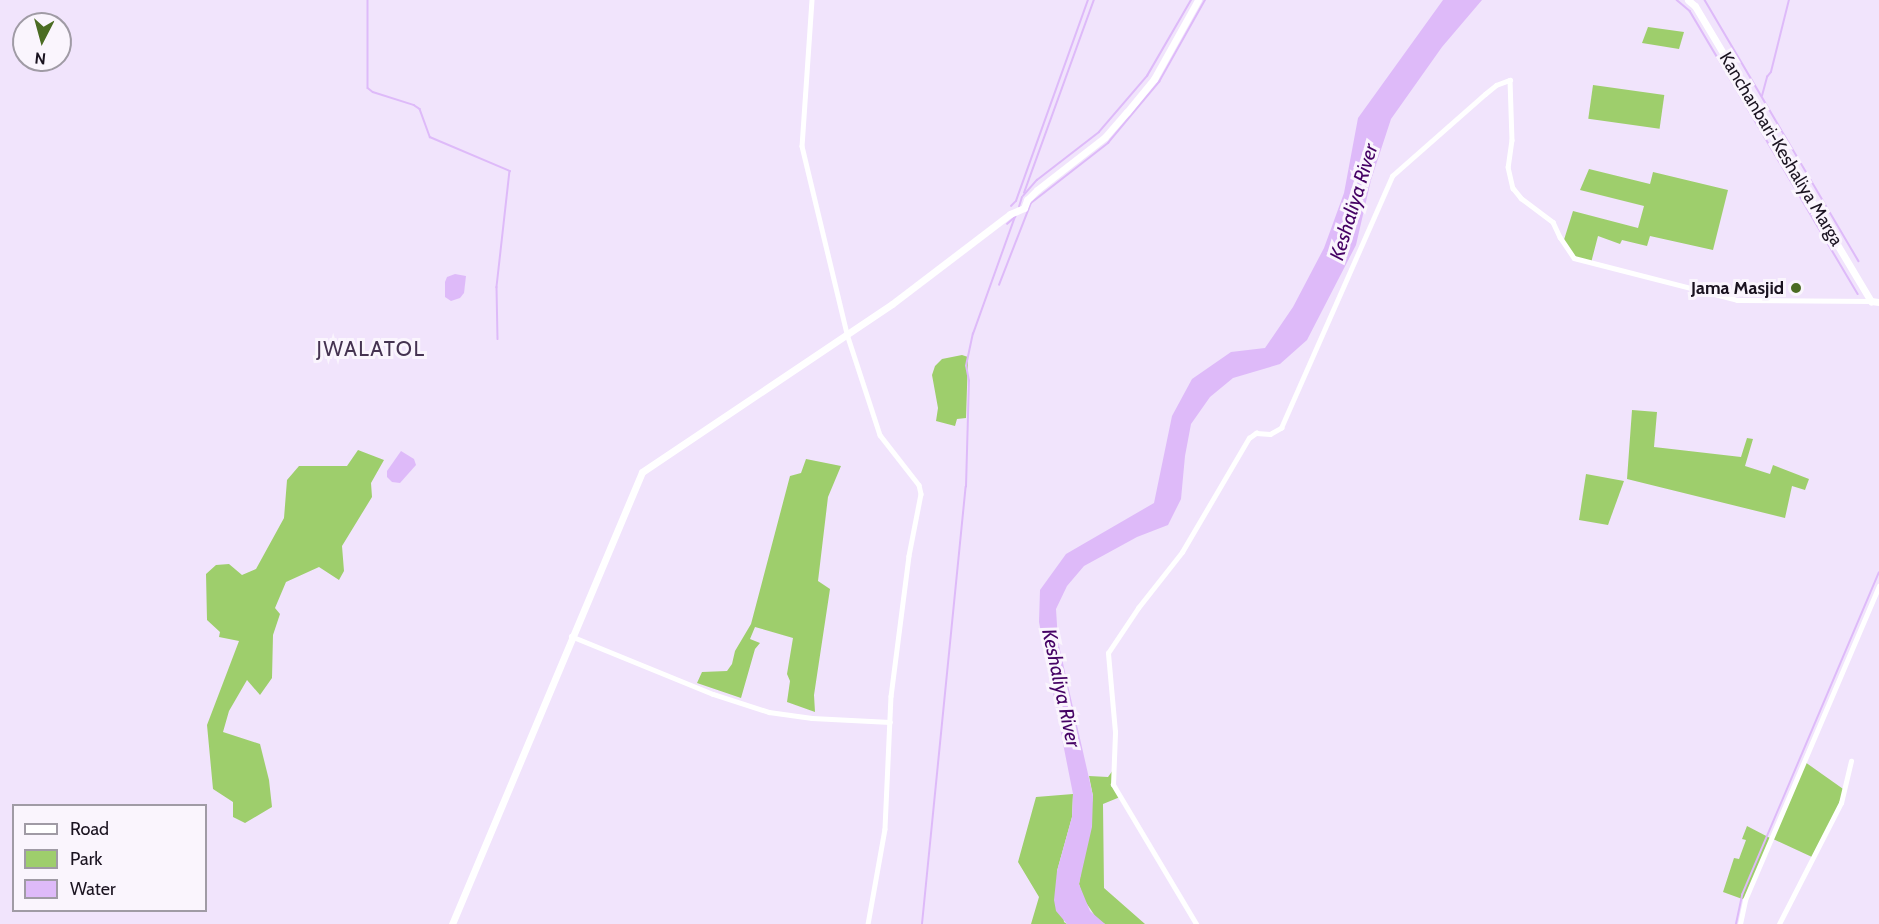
<!DOCTYPE html>
<html>
<head>
<meta charset="utf-8">
<style>
	body { margin:0 }
	#map { position:relative; width:1879px; height:924px; overflow:hidden; background:#f1e4fc; font-family:Cabin,sans-serif }
	div>[style] { position:absolute }
	.green>* { inset:0; background:#9ece6c; transform-origin:0 0 }
	.water>* { inset:0; background:#debaf9 }
	.stream>* { height:1.5px; margin:-0.75px; padding:0 0.75px; transform-origin:0.75px; border-radius:0.75px; background:#debaf9 }
	.street>* { height:4.5px; margin:-2.25px; padding:0 2.25px; transform-origin:2.25px; border-radius:2.25px; background:#fff }
	.secondary>* { height:7px; margin:-3.5px; padding:0 3.5px; transform-origin:3.5px; border-radius:3.5px; background:#fff }
	.dots>* { width:16px; height:16px; translate:-50% -50%; box-sizing:border-box; border:3px solid #faf5fd; border-radius:50% }
	span { translate:-50% -50%; white-space:nowrap; text-align:center; line-height:1.15; -webkit-text-stroke:6px #faf5fd; paint-order:stroke }
	.street-label { font-size:18px; color:#1a1320 }
	.poi-label { font-size:18px; color:#1a1320; font-weight:700 }
	.right { translate:-100% -50%; text-align:right }
	.water-label { font-size:20px; color:#450264; font-style:italic }
	.quarter-label { font-size:21px; color:#453351; letter-spacing:1.5px }
	.legend { position:absolute; left:12px; top:804px; width:195px; height:108px; box-sizing:border-box; background:#faf5fd; border:2px solid #a09ba5; margin:0; padding:8px 10px; list-style:none; font-size:18px; color:#1a1320 }
	.legend li { display:flex; align-items:center; gap:12px; height:30px }
	.legend b { width:30px; border:2px solid #a09ba5 }
	.north { position:absolute; left:12px; top:12px; width:60px; height:60px; box-sizing:border-box; background:#faf5fd; border:2px solid #a09ba5; border-radius:50%; rotate:186deg; font-size:16px; font-weight:700; line-height:24px; text-align:center; color:#1a1320 }
	.north::after { content:''; display:block; margin:auto; width:21px; height:27px; background:#4b6c23; clip-path:polygon(50% 0,100% 100%,50% 72%,0 100%) }
</style>
</head>
<body>
<div id="map">
	<div class="green">
		<i style="clip-path:polygon(1648px 27px,1684px 32px,1679px 49px,1642px 43px)"></i>
		<i style="left:1593px;top:85px;width:72px;height:34px;rotate:8deg"></i>
		<i style="clip-path:polygon(1589px 169px,1650px 184px,1653px 172px,1728px 190px,1713px 250px,1650px 236px,1647px 246px,1622px 240px,1620px 244px,1598px 236px,1591px 263px,1574px 257px,1563px 243px,1573px 211px,1638px 228px,1644px 206px,1580px 190px)"></i>
		<i style="clip-path:polygon(962px 355px,968px 357px,966px 418px,957px 419px,955px 426px,936px 421px,938px 408px,932px 375px,935px 366px,942px 359px)"></i>
		<i style="clip-path:polygon(1632px 410px,1657px 412px,1654px 447px,1741px 457px,1747px 438px,1753px 439px,1745px 466px,1770px 474px,1773px 465px,1809px 479px,1805px 490px,1792px 486px,1785px 518px,1627px 479px)"></i>
		<i style="clip-path:polygon(358px 450px,384px 460px,371px 483px,372px 497px,342px 546px,344px 571px,339px 580px,319px 567px,286px 582px,275px 608px,280px 614px,273px 635px,272px 678px,260px 695px,247px 680px,229px 711px,223px 732px,260px 744px,269px 780px,272px 807px,245px 823px,233px 817px,233px 802px,213px 789px,207px 725px,239px 641px,219px 637px,220px 632px,207px 620px,206px 574px,216px 565px,229px 564px,242px 575px,256px 569px,284px 518px,287px 480px,299px 466px,347px 466px)"></i>
		<i style="clip-path:polygon(806px 459px,841px 466px,828px 497px,818px 581px,830px 589px,814px 695px,815px 712px,787px 702px,790px 681px,787px 674px,793px 638px,755px 627px,750px 639px,760px 643px,755px 649px,741px 698px,697px 683px,702px 672px,727px 671px,732px 664px,735px 651px,751px 624px,790px 476px,801px 473px)"></i>
		<i style="clip-path:polygon(1586px 474px,1624px 481px,1608px 525px,1579px 520px)"></i>
		<i style="clip-path:polygon(1805px 762px,1846px 791px,1812px 857px,1773px 839px,1745px 900px,1723px 892px,1734px 858px,1739px 859px,1746px 840px,1742px 839px,1747px 826px,1772px 839px)"></i>
		<i style="clip-path:polygon(1113px 770px,1113px 785px,1120px 797px,1103px 804px,1104px 888px,1145px 924px,1105px 924px,1097px 919px,1083px 898px,1079px 884px,1093px 796px,1089px 776px,1108px 777px)"></i>
		<i style="clip-path:polygon(1073px 794px,1072px 817px,1057px 871px,1064px 922px,1067px 924px,1031px 924px,1039px 897px,1018px 862px,1036px 797px)"></i>
	</div>
	<div class="water">
		<i style="clip-path:polygon(1443px 0,1482px 0,1442px 47px,1391px 119px,1371px 180px,1356px 245px,1307px 340px,1280px 364px,1233px 378px,1210px 397px,1191px 424px,1185px 456px,1181px 499px,1168px 525px,1137px 537px,1084px 566px,1067px 586px,1056px 609px,1058px 641px,1093px 796px,1092px 827px,1079px 884px,1090px 911px,1105px 924px,1067px 924px,1056px 911px,1054px 900px,1057px 871px,1072px 817px,1073px 794px,1039px 622px,1040px 590px,1066px 554px,1154px 503px,1172px 416px,1192px 379px,1231px 352px,1265px 348px,1293px 307px,1324px 248px,1344px 193px,1358px 118px)"></i>
		<i style="clip-path:polygon(455px 274px,466px 276px,464px 293px,460px 298px,451px 301px,445px 297px,445px 282px,447px 277px)"></i>
		<i style="clip-path:polygon(401px 451px,414px 459px,416px 465px,400px 483px,392px 482px,387px 477px,387px 471px)"></i>
	</div>
	<div class="stream">
		<i style="left:368px;top:0;width:88px;rotate:90deg"></i>
		<i style="left:368px;top:88px;width:6px;rotate:39deg"></i>
		<i style="left:373px;top:92px;width:43px;rotate:17.6deg"></i>
		<i style="left:414px;top:105px;width:7px;rotate:34deg"></i>
		<i style="left:420px;top:109px;width:30px;rotate:70deg"></i>
		<i style="left:430px;top:137px;width:87px;rotate:23deg"></i>
		<i style="left:510px;top:171px;width:117px;rotate:96.4deg"></i>
		<i style="left:497px;top:287px;width:52px;rotate:88.9deg"></i>
		<i style="left:1677px;top:0;width:17px;rotate:40deg"></i>
		<i style="left:1690px;top:11px;width:329px;rotate:59.3deg"></i>
		<i style="left:1705px;top:0;width:303px;rotate:59.5deg"></i>
		<i style="left:1762px;top:96px;width:20px;rotate:-75deg"></i>
		<i style="left:1767px;top:77px;width:6px;rotate:-51deg"></i>
		<i style="left:1771px;top:72px;width:74px;rotate:-76deg"></i>
		<i style="left:1024px;top:193px;width:205px;rotate:-70.1deg"></i>
		<i style="left:1023px;top:196px;width:21px;rotate:-49deg"></i>
		<i style="left:1037px;top:180px;width:78px;rotate:-37.7deg"></i>
		<i style="left:1099px;top:132px;width:74px;rotate:-49.4deg"></i>
		<i style="left:1147px;top:76px;width:88px;rotate:-59.9deg"></i>
		<i style="left:1011px;top:206px;width:7px;rotate:-45deg"></i>
		<i style="left:1016px;top:201px;width:214px;rotate:-70.3deg"></i>
		<i style="left:1019px;top:207px;width:10px;rotate:-73deg"></i>
		<i style="left:1007px;top:224px;width:11px;rotate:-41deg"></i>
		<i style="left:999px;top:285px;width:88px;rotate:-68.7deg"></i>
		<i style="left:1031px;top:203px;width:98px;rotate:-37.9deg"></i>
		<i style="left:1108px;top:143px;width:80px;rotate:-50.1deg"></i>
		<i style="left:1159px;top:82px;width:94px;rotate:-60.7deg"></i>
		<i style="left:922px;top:924px;width:439px;rotate:-84.3deg"></i>
		<i style="left:966px;top:487px;width:106px;rotate:-88.4deg"></i>
		<i style="left:969px;top:381px;width:15px;rotate:-101deg"></i>
		<i style="left:966px;top:366px;width:33px;rotate:-78deg"></i>
		<i style="left:973px;top:334px;width:124px;rotate:-70.3deg"></i>
		<i style="left:1736px;top:924px;width:30px;rotate:-78deg"></i>
		<i style="left:1742px;top:895px;width:350px;rotate:-67deg"></i>
	</div>
	<div class="street">
		<i style="left:812px;top:0;width:146px;rotate:93.9deg"></i>
		<i style="left:802px;top:146px;width:193px;rotate:76.5deg"></i>
		<i style="left:847px;top:334px;width:106px;rotate:71.9deg"></i>
		<i style="left:880px;top:435px;width:63px;rotate:52deg"></i>
		<i style="left:919px;top:485px;width:9px;rotate:77deg"></i>
		<i style="left:921px;top:494px;width:63px;rotate:101deg"></i>
		<i style="left:909px;top:556px;width:141px;rotate:97.3deg"></i>
		<i style="left:891px;top:696px;width:133px;rotate:92.6deg"></i>
		<i style="left:885px;top:829px;width:97px;rotate:100.1deg"></i>
		<i style="left:571px;top:636px;width:153px;rotate:22.2deg"></i>
		<i style="left:713px;top:694px;width:59px;rotate:17.8deg"></i>
		<i style="left:769px;top:712px;width:43px;rotate:7.9deg"></i>
		<i style="left:812px;top:718px;width:78px;rotate:2.9deg"></i>
		<i style="left:1196px;top:924px;width:162px;rotate:-120.8deg"></i>
		<i style="left:1113px;top:785px;width:53px;rotate:-87.8deg"></i>
		<i style="left:1115px;top:732px;width:79px;rotate:-95.1deg"></i>
		<i style="left:1108px;top:653px;width:54px;rotate:-56.3deg"></i>
		<i style="left:1138px;top:608px;width:71px;rotate:-51.8deg"></i>
		<i style="left:1182px;top:552px;width:132px;rotate:-59.6deg"></i>
		<i style="left:1249px;top:438px;width:9px;rotate:-36deg"></i>
		<i style="left:1256px;top:433px;width:14px;rotate:4deg"></i>
		<i style="left:1270px;top:434px;width:13px;rotate:-29deg"></i>
		<i style="left:1281px;top:428px;width:275px;rotate:-66.2deg"></i>
		<i style="left:1392px;top:176px;width:124px;rotate:-41.4deg"></i>
		<i style="left:1485px;top:94px;width:14px;rotate:-39deg"></i>
		<i style="left:1496px;top:85px;width:15px;rotate:-20deg"></i>
		<i style="left:1510px;top:80px;width:60px;rotate:88.1deg"></i>
		<i style="left:1512px;top:140px;width:27px;rotate:98deg"></i>
		<i style="left:1508px;top:167px;width:22px;rotate:77deg"></i>
		<i style="left:1513px;top:188px;width:13px;rotate:51deg"></i>
		<i style="left:1521px;top:198px;width:40px;rotate:37deg"></i>
		<i style="left:1553px;top:222px;width:17px;rotate:65deg"></i>
		<i style="left:1560px;top:237px;width:25px;rotate:56deg"></i>
		<i style="left:1574px;top:258px;width:168px;rotate:14.4deg"></i>
		<i style="left:1737px;top:300px;width:134px;rotate:0.4deg"></i>
		<i style="left:1740px;top:924px;width:25px;rotate:-78deg"></i>
		<i style="left:1745px;top:900px;width:341px;rotate:-66.9deg"></i>
		<i style="left:1779px;top:924px;width:136px;rotate:-62.9deg"></i>
		<i style="left:1841px;top:803px;width:43px;rotate:-76.6deg"></i>
	</div>
	<div class="secondary">
		<i style="left:1688px;top:0;width:9px;rotate:41deg"></i>
		<i style="left:1695px;top:6px;width:344px;rotate:59.2deg"></i>
		<i style="left:1871px;top:301px;width:8px;rotate:7deg"></i>
		<i style="left:452px;top:924px;width:490px;rotate:-67.2deg"></i>
		<i style="left:642px;top:472px;width:301px;rotate:-33.9deg"></i>
		<i style="left:892px;top:304px;width:148px;rotate:-37.3deg"></i>
		<i style="left:1010px;top:214px;width:15px;rotate:-23deg"></i>
		<i style="left:1024px;top:208px;width:9px;rotate:-69deg"></i>
		<i style="left:1027px;top:200px;width:14px;rotate:-45deg"></i>
		<i style="left:1037px;top:190px;width:86px;rotate:-37.9deg"></i>
		<i style="left:1105px;top:137px;width:33px;rotate:-49deg"></i>
		<i style="left:1127px;top:112px;width:43px;rotate:-50.7deg"></i>
		<i style="left:1154px;top:79px;width:90px;rotate:-60.9deg"></i>
	</div>
	<div class="dots">
		<i style="left:1796px;top:288px;background:#4b6c23"></i>
	</div>
	<div class="street-label">
		<span style="left:1781px;top:149px;rotate:59deg">Kanchanbari-Keshaliya Marga</span>
	</div>
	<div class="poi-label">
		<span class="right" style="left:1784px;top:288px">Jama Masjid</span>
	</div>
	<div class="water-label">
		<span style="left:1354px;top:202px;rotate:-73deg">Keshaliya River</span>
		<span style="left:1061px;top:688px;rotate:78deg">Keshaliya River</span>
	</div>
	<div class="quarter-label">
		<span style="left:371px;top:349px">JWALATOL</span>
	</div>
	<ul class="legend">
	<li><b style="height:8px;background:#fff"></b>Road</li>
	<li><b style="height:16px;background:#9ece6c"></b>Park</li>
	<li><b style="height:16px;background:#debaf9"></b>Water</li>
	</ul>
	<div class="north">N</div>
</div>
</body>
</html>
